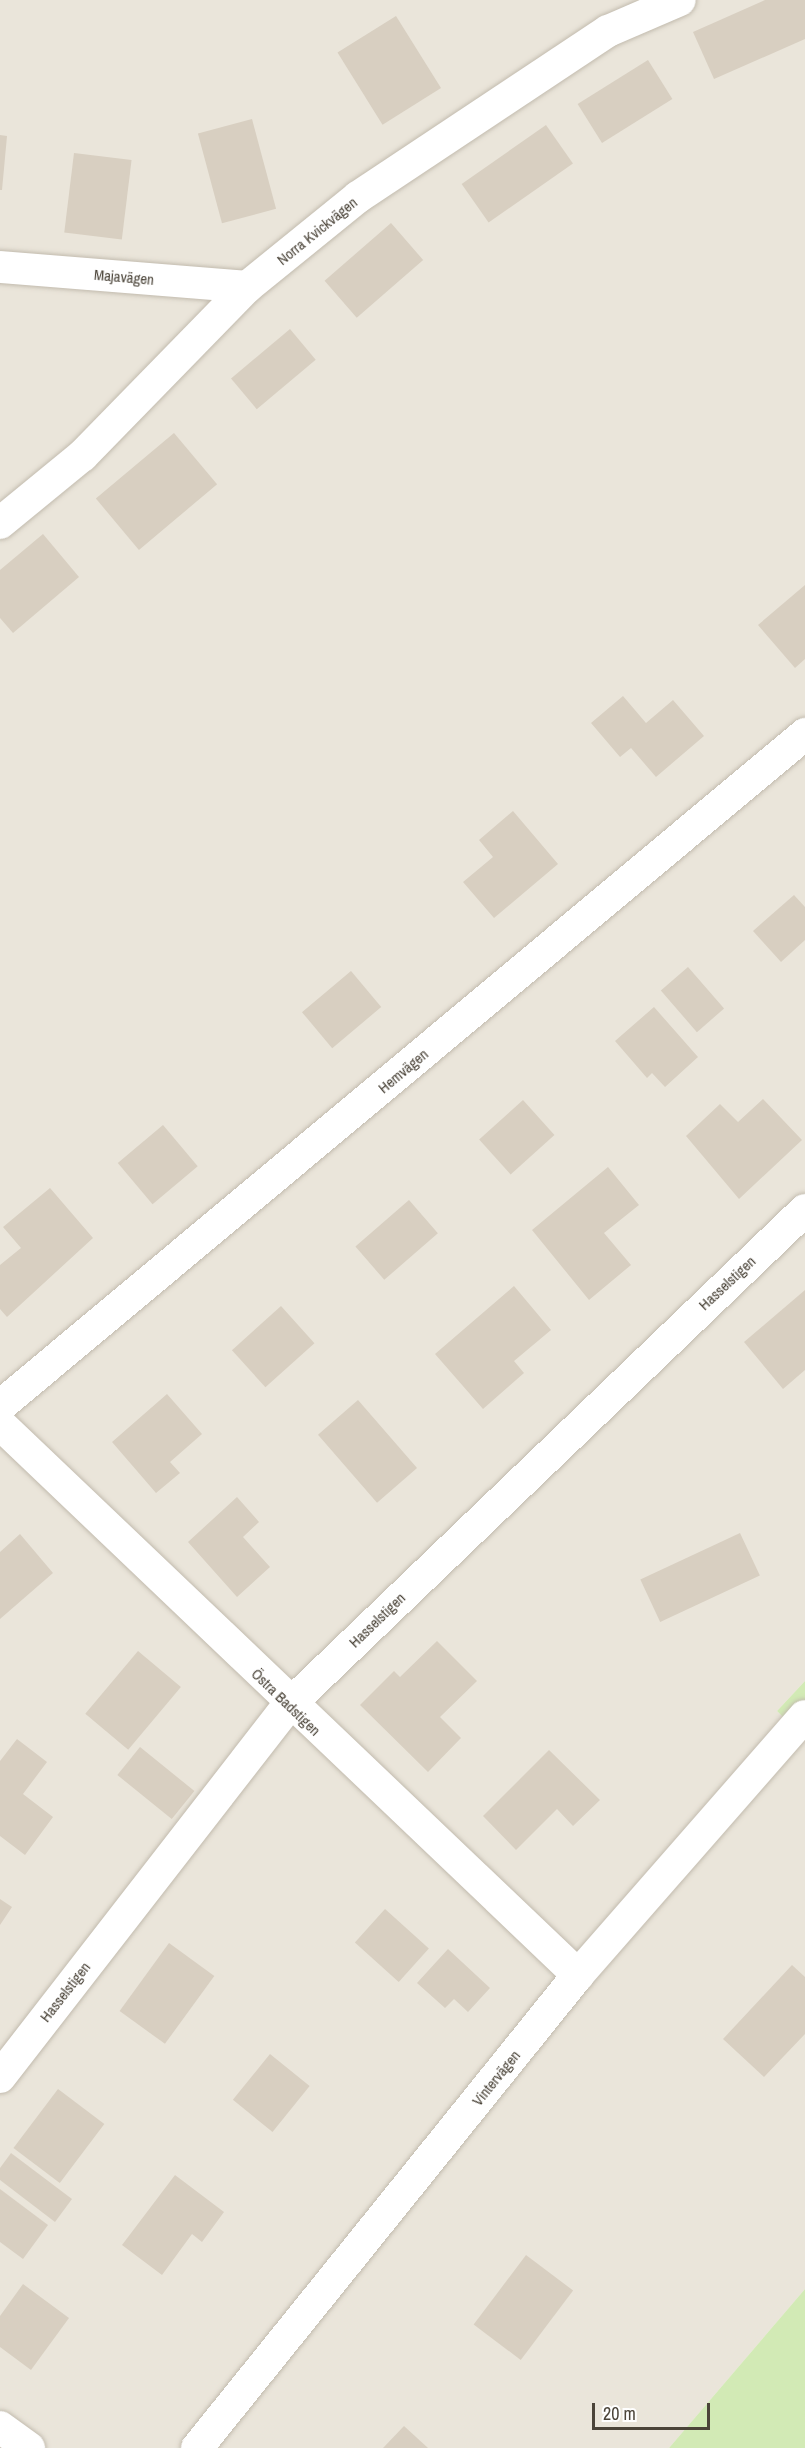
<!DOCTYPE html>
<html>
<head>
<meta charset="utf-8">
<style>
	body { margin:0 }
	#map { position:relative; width:805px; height:2448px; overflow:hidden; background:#f6f3ec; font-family:"Archivo Narrow",sans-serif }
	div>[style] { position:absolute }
	.residential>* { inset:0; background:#eae5da }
	.green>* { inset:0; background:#d2eab5 }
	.building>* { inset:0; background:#d8cfc1; transform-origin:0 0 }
	.roads { filter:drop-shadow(0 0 2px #c2bbae) drop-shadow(0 0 2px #c2bbae) }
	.street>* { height:32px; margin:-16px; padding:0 16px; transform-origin:16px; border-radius:16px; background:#fff }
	span { translate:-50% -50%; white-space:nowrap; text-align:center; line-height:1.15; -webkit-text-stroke:6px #fff; paint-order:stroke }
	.street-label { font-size:15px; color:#4b4439 }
	.scale { position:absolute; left:592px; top:2403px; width:118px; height:27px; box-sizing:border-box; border:3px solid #4b4439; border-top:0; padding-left:8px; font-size:18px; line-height:21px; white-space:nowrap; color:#4b4439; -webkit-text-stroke:4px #fff; paint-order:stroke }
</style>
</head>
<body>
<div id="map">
	<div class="residential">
		<i style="clip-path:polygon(0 0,805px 0,805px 1681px,777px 1711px,805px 1739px,805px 2289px,669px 2448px,0 2448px)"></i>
	</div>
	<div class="green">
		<i style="clip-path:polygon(805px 1681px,805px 1739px,777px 1711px)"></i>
		<i style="clip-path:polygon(805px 2289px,805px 2448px,669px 2448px)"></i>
	</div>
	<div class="building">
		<i style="clip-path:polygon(765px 0,805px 0,805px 39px,714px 79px,693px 32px)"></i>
		<i style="left:396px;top:16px;width:85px;height:69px;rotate:58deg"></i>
		<i style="left:648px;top:60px;width:46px;height:83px;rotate:58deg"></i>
		<i style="left:252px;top:119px;width:93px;height:56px;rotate:75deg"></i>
		<i style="left:546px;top:125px;width:47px;height:103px;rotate:55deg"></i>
		<i style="clip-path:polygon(0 135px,7px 136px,2px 190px,0 190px)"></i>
		<i style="left:74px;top:153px;width:58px;height:80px;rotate:7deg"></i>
		<i style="left:391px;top:223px;width:49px;height:88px;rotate:49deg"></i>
		<i style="left:290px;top:329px;width:40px;height:77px;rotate:50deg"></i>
		<i style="left:174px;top:433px;width:67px;height:102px;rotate:50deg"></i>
		<i style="clip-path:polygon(43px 534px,79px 577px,13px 633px,0 618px,0 570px)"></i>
		<i style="clip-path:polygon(805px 585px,805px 659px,795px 668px,758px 625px)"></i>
		<i style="clip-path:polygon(623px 696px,646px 723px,673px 700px,704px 736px,656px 777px,631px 748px,620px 757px,591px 723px)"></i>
		<i style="clip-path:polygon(513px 811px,558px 864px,494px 918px,463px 882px,493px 857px,479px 840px)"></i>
		<i style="clip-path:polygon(794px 895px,805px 907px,805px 940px,781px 962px,753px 931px)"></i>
		<i style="left:688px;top:967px;width:55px;height:36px;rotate:49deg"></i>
		<i style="left:351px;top:971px;width:47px;height:64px;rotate:50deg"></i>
		<i style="clip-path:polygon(654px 1007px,698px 1057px,665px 1087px,652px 1073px,647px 1078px,615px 1041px)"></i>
		<i style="clip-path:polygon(763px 1099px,802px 1140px,739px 1199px,686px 1136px,720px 1104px,738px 1122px)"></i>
		<i style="left:523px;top:1100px;width:47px;height:59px;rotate:48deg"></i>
		<i style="left:163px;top:1125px;width:54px;height:59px;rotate:50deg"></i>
		<i style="clip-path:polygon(608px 1167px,639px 1205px,604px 1233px,631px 1265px,589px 1300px,532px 1230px)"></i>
		<i style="clip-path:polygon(50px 1188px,93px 1238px,7px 1317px,0 1309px,0 1265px,21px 1248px,3px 1227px)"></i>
		<i style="left:409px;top:1200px;width:44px;height:71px;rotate:49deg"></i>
		<i style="clip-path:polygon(514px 1286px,551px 1330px,514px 1361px,524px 1373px,483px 1409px,435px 1354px)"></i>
		<i style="clip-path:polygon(805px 1290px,805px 1370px,783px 1389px,744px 1342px)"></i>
		<i style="left:281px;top:1306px;width:50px;height:66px;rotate:48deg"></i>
		<i style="clip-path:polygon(167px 1394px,202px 1434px,170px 1462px,180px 1473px,156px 1493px,112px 1442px)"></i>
		<i style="left:358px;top:1400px;width:90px;height:53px;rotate:49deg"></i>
		<i style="clip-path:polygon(237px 1497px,259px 1522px,243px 1537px,270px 1567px,237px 1597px,188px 1542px)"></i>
		<i style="left:740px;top:1533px;width:47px;height:110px;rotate:65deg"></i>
		<i style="clip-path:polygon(20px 1534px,53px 1573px,0 1619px,0 1552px)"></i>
		<i style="clip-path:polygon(437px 1641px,477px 1681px,440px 1717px,461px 1738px,428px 1772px,360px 1705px,394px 1671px,400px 1677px)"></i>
		<i style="left:138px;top:1651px;width:56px;height:82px;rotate:40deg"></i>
		<i style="clip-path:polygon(17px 1739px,47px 1762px,23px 1794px,53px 1817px,25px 1855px,0 1836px,0 1761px)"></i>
		<i style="left:140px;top:1747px;width:70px;height:36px;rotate:39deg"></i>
		<i style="clip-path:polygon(549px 1750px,600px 1800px,573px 1826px,557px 1809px,516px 1850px,483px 1816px)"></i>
		<i style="clip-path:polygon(0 1899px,12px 1907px,0 1925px)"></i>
		<i style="left:385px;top:1909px;width:59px;height:45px;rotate:42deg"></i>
		<i style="left:169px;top:1943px;width:56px;height:84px;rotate:36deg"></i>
		<i style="clip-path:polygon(448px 1949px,490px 1988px,468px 2012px,454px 1999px,445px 2008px,417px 1983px)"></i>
		<i style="clip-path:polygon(792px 1965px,805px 1977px,805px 2034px,764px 2077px,723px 2039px)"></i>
		<i style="left:270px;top:2054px;width:51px;height:59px;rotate:39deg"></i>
		<i style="left:58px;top:2089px;width:58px;height:74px;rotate:37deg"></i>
		<i style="clip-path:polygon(11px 2153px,72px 2199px,55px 2222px,0 2180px,0 2168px)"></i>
		<i style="clip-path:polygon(175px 2175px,224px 2212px,202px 2242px,192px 2234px,162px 2275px,122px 2245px)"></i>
		<i style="clip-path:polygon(0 2189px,48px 2225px,23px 2259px,0 2242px)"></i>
		<i style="left:526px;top:2255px;width:59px;height:87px;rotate:37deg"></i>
		<i style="clip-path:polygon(23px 2284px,69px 2318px,31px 2370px,0 2347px,0 2316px)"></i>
		<i style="clip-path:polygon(404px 2426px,428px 2448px,383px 2448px)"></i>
	</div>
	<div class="roads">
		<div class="street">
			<i style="left:0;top:267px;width:248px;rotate:4.6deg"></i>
			<i style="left:0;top:523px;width:106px;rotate:-39.3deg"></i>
			<i style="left:82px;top:456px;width:236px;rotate:-45.7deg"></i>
			<i style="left:247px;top:287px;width:143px;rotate:-39deg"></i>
			<i style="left:358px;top:197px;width:300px;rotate:-33.6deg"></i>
			<i style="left:608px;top:31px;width:78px;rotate:-23.3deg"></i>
			<i style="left:0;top:1406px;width:1049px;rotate:-39.85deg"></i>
			<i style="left:0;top:1424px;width:799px;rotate:43.63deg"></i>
			<i style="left:0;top:2077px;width:471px;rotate:-52.2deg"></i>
			<i style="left:289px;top:1705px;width:715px;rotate:-43.81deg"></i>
			<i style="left:0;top:2427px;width:36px;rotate:36deg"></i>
			<i style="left:197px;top:2448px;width:607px;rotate:-51.15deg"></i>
			<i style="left:578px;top:1975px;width:344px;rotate:-48.8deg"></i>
		</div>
	</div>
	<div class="street-label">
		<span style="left:317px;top:231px;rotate:-39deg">Norra Kvickvägen</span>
		<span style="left:124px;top:277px;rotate:5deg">Majavägen</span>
		<span style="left:403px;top:1071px;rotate:-40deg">Hemvägen</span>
		<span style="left:727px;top:1283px;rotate:-43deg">Hasselstigen</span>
		<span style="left:377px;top:1620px;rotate:-44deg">Hasselstigen</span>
		<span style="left:286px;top:1702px;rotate:44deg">Östra Badstigen</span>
		<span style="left:65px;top:1992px;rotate:-52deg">Hasselstigen</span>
		<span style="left:496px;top:2078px;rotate:-51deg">Vintervägen</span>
	</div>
	<div class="scale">20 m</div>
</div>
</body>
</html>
